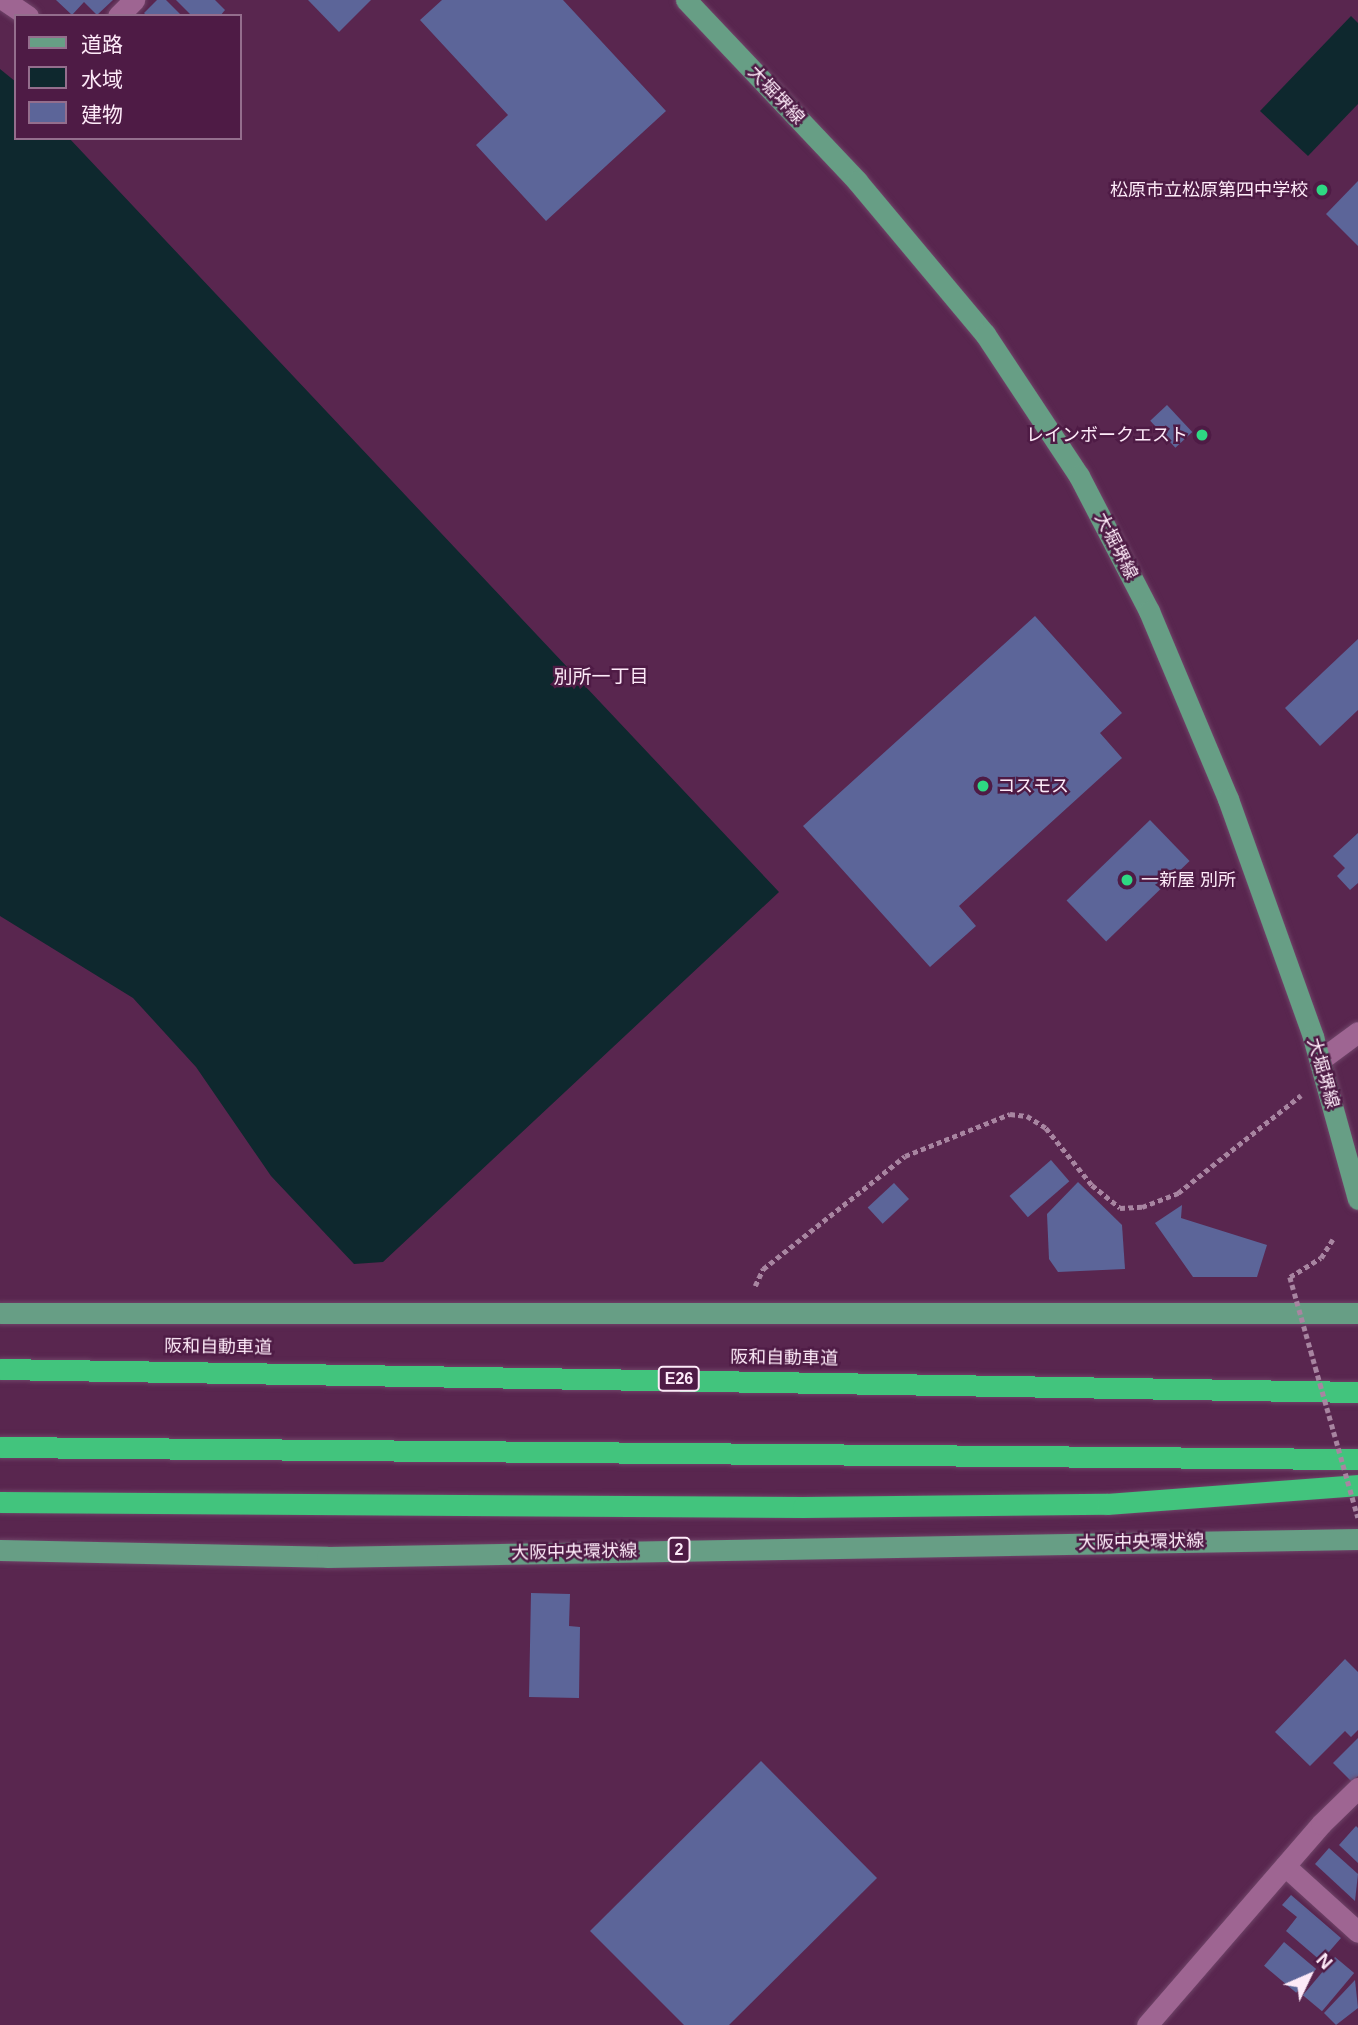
<!DOCTYPE html>
<html>
<head>
<meta charset="utf-8">
<style>
	body { margin:0 }
	#map { position:relative; width:1358px; height:2025px; overflow:hidden; background:#59264f; font-family:Helvetica,"Noto Sans JP",sans-serif }
	div>[style] { position:absolute }
	.water>* { inset:0; background:#0e282e }
	.building>* { inset:0; background:#5c6599; transform-origin:0 0 }
	.path>* { height:4.5px; margin-top:-2.25px; transform-origin:0; background:repeating-linear-gradient(90deg,#a885a1 0 5px,transparent 0 8.5px) }
	.roads { filter:drop-shadow(0 0 2px #6f4468) drop-shadow(0 0 2px #6f4468) }
	.minor>* { height:21px; margin:-10.5px; padding:0 10.5px; transform-origin:10.5px; border-radius:10.5px; background:#9e6592 }
	.major>* { height:21px; margin:-10.5px; padding:0 10.5px; transform-origin:10.5px; border-radius:10.5px; background:#679e85 }
	.highway>* { height:21px; margin:-10.5px; padding:0 10.5px; transform-origin:10.5px; border-radius:10.5px; background:#42c47d }
	.path-bridge>* { height:4.5px; margin-top:-2.25px; transform-origin:0; background:repeating-linear-gradient(90deg,#a885a1 0 5px,transparent 0 8.5px) }
	.dots>* { width:19px; height:19px; translate:-50% -50%; box-sizing:border-box; border:4px solid #4e1b45; border-radius:50% }
	span { translate:-50% -50%; white-space:nowrap; text-align:center; line-height:1.15; -webkit-text-stroke:5px #4e1b45; paint-order:stroke }
	.shield-label span { padding:2px 5px; background:#4e1b45; border:2px solid; border-radius:5px; -webkit-text-stroke-width:0 }
	.shield-label { font-size:16px; color:#fdeaf8; font-weight:700 }
	.street-label { font-size:18px; color:#fdeaf8 }
	.poi-label { font-size:18px; color:#fdeaf8 }
	.right { translate:-100% -50%; text-align:right }
	.left { translate:0 -50%; text-align:left }
	.neighbourhood-label { font-size:19px; color:#fdeaf8 }
	.legend { position:absolute; left:14px; top:14px; width:228px; height:126px; box-sizing:border-box; background:#4e1b45; border:2px solid #946e8d; margin:0; padding:9px 12px; list-style:none; font-size:21px; color:#fdeaf8 }
	.legend li { display:flex; align-items:center; gap:14px; height:35px }
	.legend b { width:35px; border:2px solid #946e8d }
	.north { position:absolute; left:1274px; top:1941px; width:70px; height:70px; -webkit-text-stroke:5px #4e1b45; paint-order:stroke; rotate:46deg; font-size:19px; font-weight:700; line-height:28px; text-align:center; color:#fdeaf8 }
	.north::after { content:''; display:block; margin:auto; width:24px; height:32px; background:#fdeaf8; clip-path:polygon(50% 0,100% 100%,50% 72%,0 100%) }
</style>
</head>
<body>
<div id="map">
	<div class="water">
		<i style="clip-path:polygon(1351px 16px,1358px 23px,1358px 104px,1308px 156px,1260px 111px)"></i>
		<i style="clip-path:polygon(0 69px,16px 82px,16px 138px,69px 138px,779px 892px,383px 1262px,354px 1264px,271px 1176px,196px 1067px,133px 998px,0 916px)"></i>
	</div>
	<div class="building">
		<i style="clip-path:polygon(56px 0,113px 0,97px 15px,84px 2px,72px 15px)"></i>
		<i style="clip-path:polygon(157px 0,166px 0,182px 16px,147px 16px,144px 13px)"></i>
		<i style="clip-path:polygon(176px 0,215px 0,225px 10px,220px 16px,192px 16px)"></i>
		<i style="clip-path:polygon(308px 0,371px 0,339px 32px)"></i>
		<i style="clip-path:polygon(442px 0,563px 0,666px 111px,546px 221px,476px 145px,508px 115px,420px 20px)"></i>
		<i style="clip-path:polygon(1358px 181px,1358px 246px,1326px 214px)"></i>
		<i style="left:1167px;top:405px;width:37px;height:23px;rotate:47deg"></i>
		<i style="clip-path:polygon(1035px 616px,1122px 713px,1100px 733px,1122px 758px,959px 906px,976px 926px,930px 967px,803px 826px)"></i>
		<i style="clip-path:polygon(1358px 639px,1358px 710px,1320px 746px,1285px 708px)"></i>
		<i style="left:1150px;top:820px;width:57px;height:116px;rotate:46deg"></i>
		<i style="clip-path:polygon(1358px 833px,1358px 883px,1350px 890px,1337px 876px,1345px 868px,1333px 856px)"></i>
		<i style="left:1051px;top:1160px;width:28px;height:55px;rotate:49deg"></i>
		<i style="clip-path:polygon(1078px 1182px,1122px 1225px,1125px 1269px,1058px 1272px,1049px 1259px,1047px 1214px)"></i>
		<i style="left:894px;top:1183px;width:22px;height:36px;rotate:47deg"></i>
		<i style="clip-path:polygon(1182px 1205px,1181px 1218px,1267px 1245px,1257px 1277px,1193px 1277px,1155px 1223px)"></i>
		<i style="clip-path:polygon(531px 1593px,570px 1594px,569px 1626px,580px 1627px,579px 1698px,529px 1697px)"></i>
		<i style="clip-path:polygon(1345px 1659px,1358px 1672px,1358px 1730px,1351px 1737px,1345px 1731px,1310px 1766px,1275px 1732px)"></i>
		<i style="clip-path:polygon(1358px 1738px,1358px 1776px,1352px 1782px,1333px 1763px)"></i>
		<i style="clip-path:polygon(761px 1761px,877px 1878px,729px 2025px,684px 2025px,590px 1931px)"></i>
		<i style="clip-path:polygon(1356px 1826px,1358px 1828px,1358px 1863px,1339px 1845px)"></i>
		<i style="clip-path:polygon(1329px 1848px,1358px 1874px,1355px 1901px,1315px 1864px)"></i>
		<i style="clip-path:polygon(1291px 1895px,1341px 1938px,1321px 1961px,1286px 1931px,1297px 1917px,1282px 1905px)"></i>
		<i style="left:1284px;top:1942px;width:42px;height:31px;rotate:40deg"></i>
		<i style="left:1335px;top:1957px;width:25px;height:50px;rotate:40deg"></i>
		<i style="clip-path:polygon(1355px 1980px,1358px 2008px,1336px 2025px,1324px 2013px)"></i>
	</div>
	<div class="path">
		<i style="left:1290px;top:1277px;width:36px;rotate:-32deg"></i>
		<i style="left:1321px;top:1258px;width:22px;rotate:-58deg"></i>
		<i style="left:755px;top:1286px;width:19px;rotate:-65deg"></i>
		<i style="left:763px;top:1269px;width:181px;rotate:-38.5deg"></i>
		<i style="left:905px;top:1156px;width:113px;rotate:-21.8deg"></i>
		<i style="left:1010px;top:1114px;width:17px;rotate:7deg"></i>
		<i style="left:1027px;top:1116px;width:22px;rotate:32deg"></i>
		<i style="left:1046px;top:1128px;width:73px;rotate:51.1deg"></i>
		<i style="left:1092px;top:1185px;width:36px;rotate:39deg"></i>
		<i style="left:1120px;top:1208px;width:22px;rotate:-3deg"></i>
		<i style="left:1142px;top:1207px;width:39px;rotate:-21deg"></i>
		<i style="left:1178px;top:1193px;width:157px;rotate:-38.5deg"></i>
	</div>
	<div class="roads">
		<div class="minor">
			<i style="left:4px;top:0;width:29px;rotate:34deg"></i>
			<i style="left:118px;top:16px;width:23px;rotate:-45deg"></i>
			<i style="left:1320px;top:1060px;width:47px;rotate:-36.4deg"></i>
			<i style="left:1285px;top:1866px;width:98px;rotate:42.1deg"></i>
			<i style="left:1147px;top:2025px;width:266px;rotate:-49.1deg"></i>
			<i style="left:1321px;top:1824px;width:52px;rotate:-44.2deg"></i>
		</div>
		<div class="major">
			<i style="left:686px;top:0;width:249px;rotate:46.6deg"></i>
			<i style="left:857px;top:181px;width:199px;rotate:50.1deg"></i>
			<i style="left:985px;top:334px;width:170px;rotate:56.5deg"></i>
			<i style="left:1079px;top:476px;width:152px;rotate:62.6deg"></i>
			<i style="left:1149px;top:611px;width:204px;rotate:67.2deg"></i>
			<i style="left:1228px;top:799px;width:253px;rotate:70.3deg"></i>
			<i style="left:1313px;top:1037px;width:168px;rotate:74.5deg"></i>
			<i style="left:0;top:1313px;width:1358px"></i>
			<i style="left:0;top:1550px;width:327px;rotate:1.2deg"></i>
			<i style="left:327px;top:1557px;width:1031px;rotate:-1deg"></i>
		</div>
		<div class="highway">
			<i style="left:0;top:1369px;width:1358px;rotate:0.97deg"></i>
			<i style="left:0;top:1447px;width:1358px;rotate:0.51deg"></i>
			<i style="left:0;top:1502px;width:803px;rotate:0.36deg"></i>
			<i style="left:803px;top:1507px;width:304px;rotate:-0.6deg"></i>
			<i style="left:1107px;top:1504px;width:252px;rotate:-4.3deg"></i>
		</div>
	</div>
	<div class="path-bridge">
		<i style="left:1290px;top:1277px;width:250px;rotate:74.2deg"></i>
	</div>
	<div class="dots">
		<i style="left:1322px;top:190px;background:#2ed883"></i>
		<i style="left:1202px;top:435px;background:#2ed883"></i>
		<i style="left:983px;top:786px;background:#2ed883"></i>
		<i style="left:1127px;top:880px;background:#2ed883"></i>
	</div>
	<div class="shield-label">
		<span style="left:679px;top:1379px">E26</span>
		<span style="left:679px;top:1550px">2</span>
	</div>
	<div class="street-label">
		<span style="left:776px;top:95px;rotate:47deg">大堀堺線</span>
		<span style="left:1116px;top:546px;rotate:63deg">大堀堺線</span>
		<span style="left:1323px;top:1073px;rotate:74deg">大堀堺線</span>
		<span style="left:218px;top:1347px;rotate:1deg">阪和自動車道</span>
		<span style="left:784px;top:1358px;rotate:1deg">阪和自動車道</span>
		<span style="left:1141px;top:1542px;rotate:-1deg">大阪中央環状線</span>
		<span style="left:574px;top:1552px;rotate:-1deg">大阪中央環状線</span>
	</div>
	<div class="poi-label">
		<span class="right" style="left:1308px;top:190px">松原市立松原第四中学校</span>
		<span class="right" style="left:1188px;top:435px">レインボークエスト</span>
		<span class="left" style="left:997px;top:786px">コスモス</span>
		<span class="left" style="left:1141px;top:880px">一新屋 別所</span>
	</div>
	<div class="neighbourhood-label">
		<span style="left:601px;top:677px">別所一丁目</span>
	</div>
	<ul class="legend">
	<li><b style="height:9px;background:#679e85"></b>道路</li>
	<li><b style="height:19px;background:#0e282e"></b>水域</li>
	<li><b style="height:19px;background:#5c6599"></b>建物</li>
	</ul>
	<div class="north">N</div>
</div>
</body>
</html>
